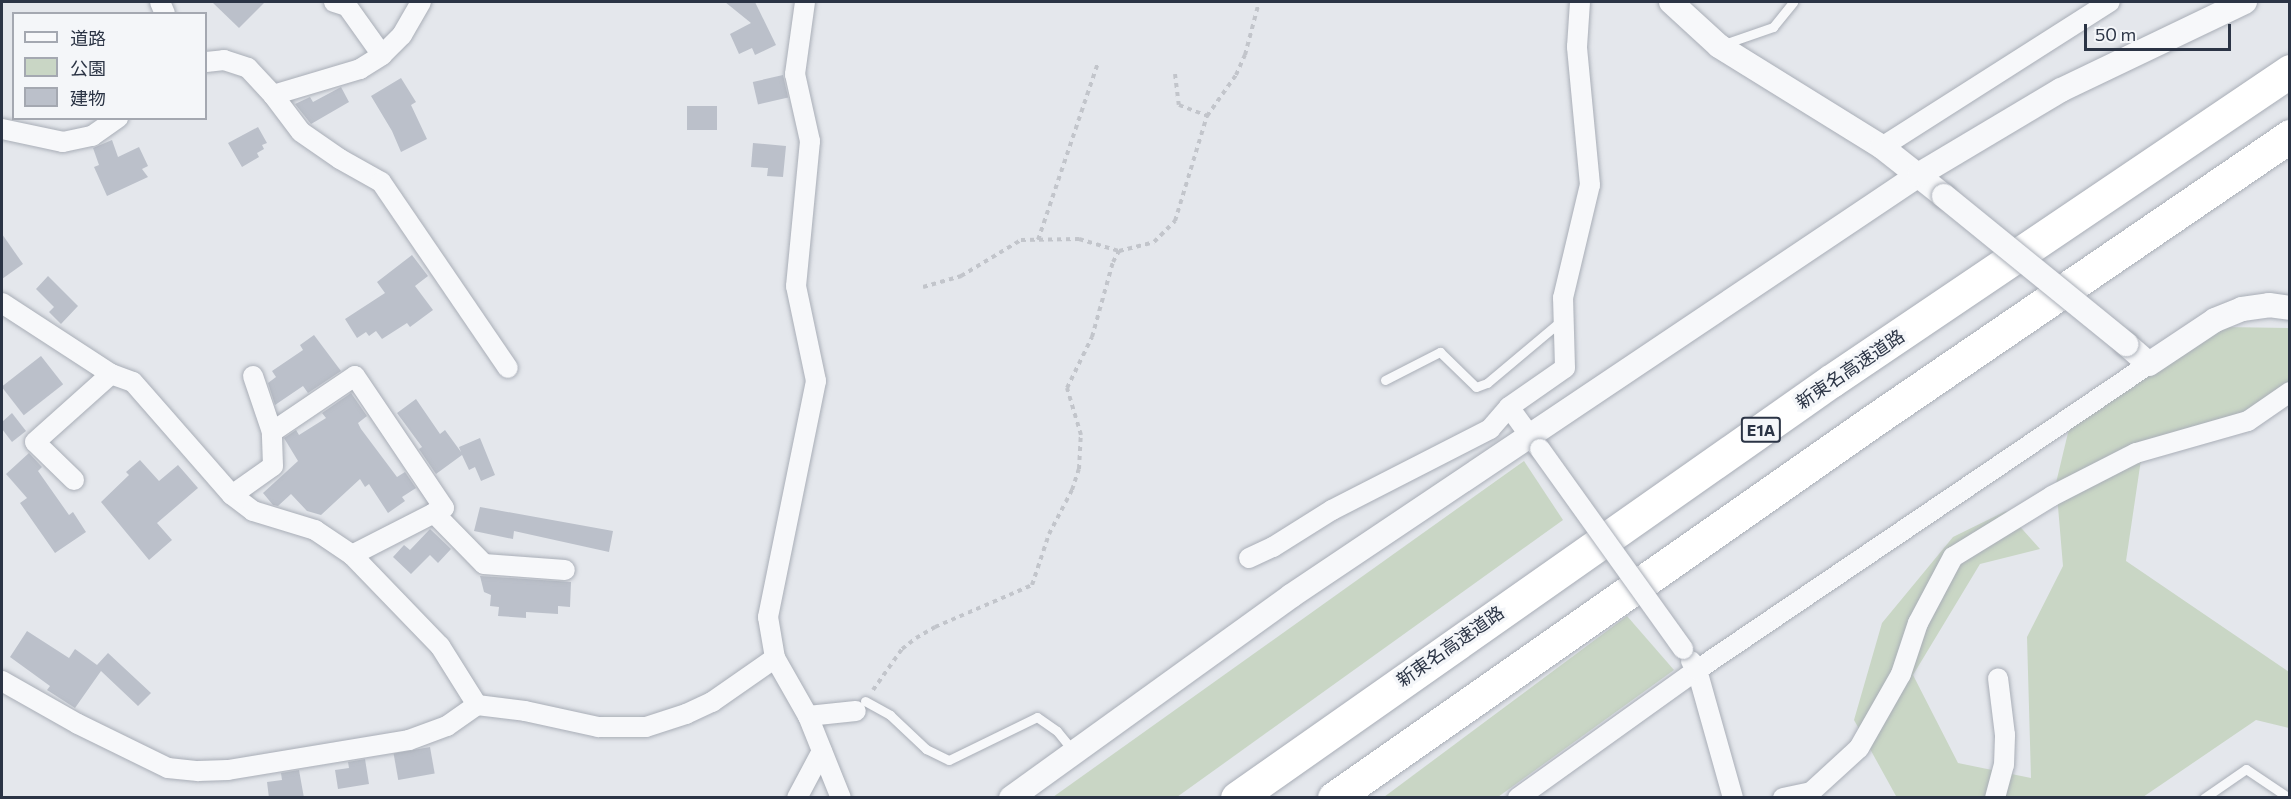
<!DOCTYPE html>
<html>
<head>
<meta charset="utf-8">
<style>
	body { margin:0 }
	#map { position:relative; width:2291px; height:799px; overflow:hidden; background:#e4e7ec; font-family:Commissioner,"Noto Sans JP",sans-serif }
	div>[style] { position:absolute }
	.green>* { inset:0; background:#c9d6c5 }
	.building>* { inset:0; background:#bbc0ca; transform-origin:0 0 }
	.path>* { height:4px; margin-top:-2px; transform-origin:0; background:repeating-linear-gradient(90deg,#c2c5cb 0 4.5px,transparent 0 9px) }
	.roads { filter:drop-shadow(0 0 2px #a9aeb7) drop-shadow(0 0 2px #a9aeb7) }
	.service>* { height:9px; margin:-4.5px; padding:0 4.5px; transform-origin:4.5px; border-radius:4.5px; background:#f7f8fa }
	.minor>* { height:20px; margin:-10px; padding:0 10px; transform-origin:10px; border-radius:10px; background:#f7f8fa }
	.tertiary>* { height:24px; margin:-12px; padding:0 12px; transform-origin:12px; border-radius:12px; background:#f7f8fa }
	.motorway>* { height:33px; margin:-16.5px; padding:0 16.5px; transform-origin:16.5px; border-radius:16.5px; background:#fff }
	.bridges { filter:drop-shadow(0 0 2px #a9aeb7) drop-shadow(0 0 2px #a9aeb7) }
	.minor-bridge>* { height:20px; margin:-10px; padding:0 10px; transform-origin:10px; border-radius:10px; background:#f7f8fa }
	.tertiary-bridge>* { height:24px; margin:-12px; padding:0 12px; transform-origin:12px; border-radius:12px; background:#f7f8fa }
	span { translate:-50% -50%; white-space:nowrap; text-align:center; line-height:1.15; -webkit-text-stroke:6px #f4f6f9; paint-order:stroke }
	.shield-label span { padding:2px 4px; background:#f4f6f9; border:2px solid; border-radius:4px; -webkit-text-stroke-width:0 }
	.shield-label { font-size:16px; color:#2b3445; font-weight:700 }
	.street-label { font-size:18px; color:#2b3445 }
	.frame { position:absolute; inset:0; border:3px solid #2b3445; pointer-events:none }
	.legend { position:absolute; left:12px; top:12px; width:195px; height:108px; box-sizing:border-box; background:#f4f6f9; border:2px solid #a4a8b1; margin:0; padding:8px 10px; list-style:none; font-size:18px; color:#2b3445 }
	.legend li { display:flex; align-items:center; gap:12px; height:30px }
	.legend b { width:30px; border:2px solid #a4a8b1 }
	.scale { position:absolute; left:2084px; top:24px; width:147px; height:27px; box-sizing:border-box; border:3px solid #2b3445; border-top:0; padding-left:8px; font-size:18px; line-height:21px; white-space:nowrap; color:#2b3445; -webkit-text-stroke:4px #f4f6f9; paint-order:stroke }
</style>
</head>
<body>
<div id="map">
	<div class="green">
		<i style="clip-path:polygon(2224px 327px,2289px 328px,2289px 395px,2269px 406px,2143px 446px,2126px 561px,2289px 672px,2289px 728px,2256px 720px,2143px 797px,1896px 796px,1854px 720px,1882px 623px,1953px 537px,2006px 511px,2040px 549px,1980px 564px,1913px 675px,1958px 763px,2031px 778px,2027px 637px,2063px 566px,2056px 483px,2072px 416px)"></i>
		<i style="clip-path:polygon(1524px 461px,1563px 520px,1177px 797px,1053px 797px)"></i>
		<i style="clip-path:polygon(1627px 616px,1674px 670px,1498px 797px,1384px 797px)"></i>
	</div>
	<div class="building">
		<i style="clip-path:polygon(212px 2px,265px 2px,239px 28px)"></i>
		<i style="clip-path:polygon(725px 2px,755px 2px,776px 45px,755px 55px,752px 48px,739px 54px,730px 34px,751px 23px)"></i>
		<i style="left:783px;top:75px;width:23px;height:31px;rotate:77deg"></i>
		<i style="clip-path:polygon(401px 78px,416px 102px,411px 105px,427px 139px,401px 152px,392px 131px,371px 96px)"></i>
		<i style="clip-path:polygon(341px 87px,349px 102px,311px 124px,295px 104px,310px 97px,313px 102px)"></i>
		<i style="left:687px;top:106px;width:30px;height:24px"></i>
		<i style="clip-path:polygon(258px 127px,267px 143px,262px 145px,264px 149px,257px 153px,259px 157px,242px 167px,228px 143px)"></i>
		<i style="clip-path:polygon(112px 140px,118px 157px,139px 147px,148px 166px,142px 169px,148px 177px,107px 196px,94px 167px,99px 165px,93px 148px)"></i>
		<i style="clip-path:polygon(753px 143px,786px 146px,783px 177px,767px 176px,768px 168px,751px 167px)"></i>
		<i style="clip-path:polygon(2px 234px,23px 264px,2px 279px)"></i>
		<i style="clip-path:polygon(412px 255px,428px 276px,415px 286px,433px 310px,410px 327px,407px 323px,382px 339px,376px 331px,369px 336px,366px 332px,357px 338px,345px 319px,385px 293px,377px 282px)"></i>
		<i style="clip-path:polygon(48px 276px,78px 306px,61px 324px,49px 312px,54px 307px,36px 289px)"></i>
		<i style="clip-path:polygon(314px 335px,341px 371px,308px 393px,303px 386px,275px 405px,268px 383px,276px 377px,272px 371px,303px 350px,300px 345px)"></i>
		<i style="left:41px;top:356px;width:36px;height:50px;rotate:52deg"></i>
		<i style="clip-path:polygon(351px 393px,367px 416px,358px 423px,361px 429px,397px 477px,405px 472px,416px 488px,402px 497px,405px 501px,388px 513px,369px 484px,365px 487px,360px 479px,321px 515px,307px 511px,291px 494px,278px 506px,273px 505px,263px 493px,298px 461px,284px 438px,296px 430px,299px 435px,326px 418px,322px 413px)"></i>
		<i style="clip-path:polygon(416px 399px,440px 434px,445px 430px,461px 452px,459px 447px,480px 438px,495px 475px,481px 481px,475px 467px,469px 470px,462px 455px,436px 474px,419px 449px,422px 447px,397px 413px)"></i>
		<i style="clip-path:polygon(12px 413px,26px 431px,12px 442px,2px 429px,2px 422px)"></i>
		<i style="clip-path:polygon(29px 453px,42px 467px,38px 471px,69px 515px,73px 512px,86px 532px,55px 553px,20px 503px,27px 498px,6px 474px)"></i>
		<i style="clip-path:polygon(140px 460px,159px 481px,178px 465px,198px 488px,157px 523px,172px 540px,149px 560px,101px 502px,129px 475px,126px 472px)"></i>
		<i style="clip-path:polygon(480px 507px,613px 531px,609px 552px,514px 531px,513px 539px,474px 531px)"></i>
		<i style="clip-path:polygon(430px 529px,451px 549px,438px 563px,430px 555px,411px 574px,393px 557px,404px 545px,410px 550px)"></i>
		<i style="clip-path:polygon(480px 576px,571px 582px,570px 607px,558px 606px,558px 614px,526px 612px,526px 618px,498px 616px,499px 607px,490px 606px,491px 595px,484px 592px)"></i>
		<i style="clip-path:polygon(27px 631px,69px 658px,75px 649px,97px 665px,108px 653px,151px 693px,138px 706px,101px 671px,75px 708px,47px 690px,50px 686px,10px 657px)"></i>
		<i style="left:430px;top:747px;width:27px;height:37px;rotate:80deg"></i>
		<i style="clip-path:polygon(365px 759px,369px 784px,338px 789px,335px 770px,349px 768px,348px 762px)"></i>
		<i style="clip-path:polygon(299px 770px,304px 798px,269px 798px,267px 782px,282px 780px,281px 773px)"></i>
	</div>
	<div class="path">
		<i style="left:1175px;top:74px;width:31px;rotate:83deg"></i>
		<i style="left:1179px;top:105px;width:30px;rotate:21deg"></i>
		<i style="left:1038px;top:240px;width:187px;rotate:-71.3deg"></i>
		<i style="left:923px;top:287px;width:40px;rotate:-16deg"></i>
		<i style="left:961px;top:276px;width:70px;rotate:-31deg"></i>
		<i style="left:1021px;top:240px;width:58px;rotate:-1deg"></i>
		<i style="left:1079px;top:239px;width:42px;rotate:16.7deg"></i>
		<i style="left:873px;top:690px;width:50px;rotate:-54.7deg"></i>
		<i style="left:902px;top:649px;width:18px;rotate:-38deg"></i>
		<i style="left:916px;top:638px;width:22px;rotate:-30deg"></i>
		<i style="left:935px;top:627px;width:106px;rotate:-23.4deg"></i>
		<i style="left:1032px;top:585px;width:54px;rotate:-71.6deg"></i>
		<i style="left:1049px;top:534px;width:50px;rotate:-62.4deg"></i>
		<i style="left:1072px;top:490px;width:22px;rotate:-72deg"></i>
		<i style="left:1079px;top:469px;width:34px;rotate:-87deg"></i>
		<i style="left:1081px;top:435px;width:49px;rotate:-106.6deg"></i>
		<i style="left:1067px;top:388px;width:57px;rotate:-63.9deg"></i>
		<i style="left:1092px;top:337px;width:78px;rotate:-74.4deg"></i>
		<i style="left:1113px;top:262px;width:13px;rotate:-61deg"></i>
		<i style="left:1119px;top:251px;width:36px;rotate:-14deg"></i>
		<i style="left:1154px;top:242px;width:30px;rotate:-45deg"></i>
		<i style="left:1175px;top:221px;width:110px;rotate:-73.1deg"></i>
		<i style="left:1207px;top:116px;width:50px;rotate:-54.7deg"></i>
		<i style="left:1236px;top:75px;width:22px;rotate:-66deg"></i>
		<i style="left:1245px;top:55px;width:55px;rotate:-75.2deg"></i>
	</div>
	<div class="roads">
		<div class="service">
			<i style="left:1724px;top:44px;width:52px;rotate:-19.1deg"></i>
			<i style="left:1773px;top:27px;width:32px;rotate:-51deg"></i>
			<i style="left:1385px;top:380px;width:62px;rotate:-27deg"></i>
			<i style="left:1440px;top:352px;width:50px;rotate:44.2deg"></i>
			<i style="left:1476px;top:387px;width:12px;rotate:-20deg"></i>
			<i style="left:1487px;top:383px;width:98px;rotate:-40deg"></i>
			<i style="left:865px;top:701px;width:29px;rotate:29deg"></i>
			<i style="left:890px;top:715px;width:50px;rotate:43.4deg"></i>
			<i style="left:926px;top:749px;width:25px;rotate:26deg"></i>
			<i style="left:949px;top:760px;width:98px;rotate:-26deg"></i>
			<i style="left:1037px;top:717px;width:24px;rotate:35deg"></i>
			<i style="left:1057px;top:731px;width:26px;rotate:51deg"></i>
			<i style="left:2204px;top:798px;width:51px;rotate:-34.6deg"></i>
			<i style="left:2246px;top:769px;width:52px;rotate:34deg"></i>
		</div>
		<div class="minor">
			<i style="left:160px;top:2px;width:13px;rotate:67deg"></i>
			<i style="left:334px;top:2px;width:14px;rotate:17deg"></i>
			<i style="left:347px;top:6px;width:60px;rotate:54.5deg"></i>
			<i style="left:805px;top:2px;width:73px;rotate:97.9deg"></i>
			<i style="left:795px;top:74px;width:69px;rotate:77.4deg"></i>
			<i style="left:810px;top:141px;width:146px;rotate:95.5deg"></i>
			<i style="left:796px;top:286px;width:97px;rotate:78.1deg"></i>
			<i style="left:816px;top:381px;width:241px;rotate:101.5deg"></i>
			<i style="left:768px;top:617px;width:42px;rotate:80.3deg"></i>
			<i style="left:775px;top:658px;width:67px;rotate:60.4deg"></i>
			<i style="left:808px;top:716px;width:88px;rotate:68.1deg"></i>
			<i style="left:206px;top:62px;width:18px;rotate:-6deg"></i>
			<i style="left:224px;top:60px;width:25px;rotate:18deg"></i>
			<i style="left:248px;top:68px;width:37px;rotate:47deg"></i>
			<i style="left:273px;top:95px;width:91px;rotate:-16.6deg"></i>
			<i style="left:360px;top:69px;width:26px;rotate:-32deg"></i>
			<i style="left:382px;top:55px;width:28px;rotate:-45deg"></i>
			<i style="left:402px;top:35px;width:38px;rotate:-60deg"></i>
			<i style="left:273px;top:95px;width:46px;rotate:52.9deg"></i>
			<i style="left:301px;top:132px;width:47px;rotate:34.7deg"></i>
			<i style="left:340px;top:159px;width:47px;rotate:29.3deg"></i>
			<i style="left:381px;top:182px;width:225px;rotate:55.7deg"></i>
			<i style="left:2px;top:129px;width:62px;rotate:12deg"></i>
			<i style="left:63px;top:142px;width:30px;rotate:-12deg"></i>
			<i style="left:92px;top:136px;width:32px;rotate:-35deg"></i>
			<i style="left:1882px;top:147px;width:270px;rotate:-32.5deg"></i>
			<i style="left:2px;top:303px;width:130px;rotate:33.1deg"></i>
			<i style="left:111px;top:374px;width:23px;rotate:20deg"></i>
			<i style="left:133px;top:382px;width:150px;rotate:48.8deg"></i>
			<i style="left:232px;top:495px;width:26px;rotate:37deg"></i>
			<i style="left:253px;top:511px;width:65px;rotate:17deg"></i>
			<i style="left:315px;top:530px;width:45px;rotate:34deg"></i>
			<i style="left:352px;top:555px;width:127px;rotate:46deg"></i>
			<i style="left:440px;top:646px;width:70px;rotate:57.9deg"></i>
			<i style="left:253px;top:376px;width:59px;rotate:71.3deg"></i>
			<i style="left:1509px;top:407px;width:49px;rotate:54.1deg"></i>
			<i style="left:74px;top:480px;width:54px;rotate:-135.7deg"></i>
			<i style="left:35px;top:442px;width:102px;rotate:-41.8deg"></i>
			<i style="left:232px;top:495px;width:50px;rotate:-35.3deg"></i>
			<i style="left:273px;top:466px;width:34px;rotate:-92deg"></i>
			<i style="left:272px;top:432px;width:100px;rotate:-34deg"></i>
			<i style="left:355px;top:376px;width:159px;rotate:56deg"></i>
			<i style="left:444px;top:508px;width:11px;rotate:153deg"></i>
			<i style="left:434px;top:513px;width:71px;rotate:45.6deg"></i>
			<i style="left:484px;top:564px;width:81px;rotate:4.2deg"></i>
			<i style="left:352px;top:555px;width:92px;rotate:-27.1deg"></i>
			<i style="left:1249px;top:558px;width:26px;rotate:-25deg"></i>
			<i style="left:1273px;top:547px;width:70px;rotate:-32.1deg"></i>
			<i style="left:1332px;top:510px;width:178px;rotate:-27.1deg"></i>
			<i style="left:1490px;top:429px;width:29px;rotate:-49deg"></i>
			<i style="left:1509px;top:407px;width:68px;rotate:-34.9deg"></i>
			<i style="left:1565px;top:368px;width:70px;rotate:-91.6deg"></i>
			<i style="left:1563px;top:298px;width:116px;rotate:-76.6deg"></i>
			<i style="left:1590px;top:185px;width:139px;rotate:-95.4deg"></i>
			<i style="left:1577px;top:47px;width:45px;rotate:-86.2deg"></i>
			<i style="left:1691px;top:661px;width:11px;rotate:56deg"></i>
			<i style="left:1697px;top:670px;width:133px;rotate:74.3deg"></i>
			<i style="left:2px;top:681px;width:87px;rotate:29.5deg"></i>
			<i style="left:78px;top:724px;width:100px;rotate:26.1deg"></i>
			<i style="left:168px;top:768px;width:30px;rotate:6deg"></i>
			<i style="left:198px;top:771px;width:30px;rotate:-2deg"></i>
			<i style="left:228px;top:770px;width:183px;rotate:-9.4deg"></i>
			<i style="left:409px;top:740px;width:40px;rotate:-20.2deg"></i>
			<i style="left:447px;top:726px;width:37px;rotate:-35deg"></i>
			<i style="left:477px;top:705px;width:48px;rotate:7.1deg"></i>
			<i style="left:525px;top:711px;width:75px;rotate:12.4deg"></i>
			<i style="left:598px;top:727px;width:48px"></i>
			<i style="left:646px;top:727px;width:42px;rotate:-18deg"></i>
			<i style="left:686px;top:714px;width:29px;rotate:-25deg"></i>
			<i style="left:712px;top:702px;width:77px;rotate:-34.9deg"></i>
			<i style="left:808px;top:716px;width:48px;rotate:-5.9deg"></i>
			<i style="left:797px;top:798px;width:53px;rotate:-62deg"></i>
			<i style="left:1518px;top:798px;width:220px;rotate:-35.6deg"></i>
			<i style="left:1697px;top:670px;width:546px;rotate:-34.1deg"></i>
			<i style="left:1783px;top:798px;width:29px;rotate:-12deg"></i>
			<i style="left:1811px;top:792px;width:65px;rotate:-42.5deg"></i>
			<i style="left:1859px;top:748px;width:85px;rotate:-60.4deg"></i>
			<i style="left:1901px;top:674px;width:54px;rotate:-71.6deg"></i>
			<i style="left:1918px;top:623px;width:75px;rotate:-62.1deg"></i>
			<i style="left:1953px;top:557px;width:116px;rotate:-31.6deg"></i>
			<i style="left:2052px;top:496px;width:94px;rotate:-27.1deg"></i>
			<i style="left:2136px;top:453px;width:116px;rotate:-15.9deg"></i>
			<i style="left:2248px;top:421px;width:51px;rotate:-34.6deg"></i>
			<i style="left:1995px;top:798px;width:34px;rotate:-75deg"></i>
			<i style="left:2004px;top:765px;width:30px;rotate:-88deg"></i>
			<i style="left:2005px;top:735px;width:57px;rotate:-97deg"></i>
		</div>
		<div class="tertiary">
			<i style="left:1671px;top:2px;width:65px;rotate:42.5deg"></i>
			<i style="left:1719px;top:46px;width:192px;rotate:31.8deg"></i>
			<i style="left:1882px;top:147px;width:79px;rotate:38.3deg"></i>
			<i style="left:2126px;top:344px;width:30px;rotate:41deg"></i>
			<i style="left:2149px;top:364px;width:79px;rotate:-33.7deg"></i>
			<i style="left:2215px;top:320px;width:29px;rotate:-22deg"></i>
			<i style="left:2242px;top:309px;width:27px;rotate:-8deg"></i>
			<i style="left:2269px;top:305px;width:21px;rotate:8deg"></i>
			<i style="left:1011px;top:798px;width:345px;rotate:-35.8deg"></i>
			<i style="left:1291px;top:596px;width:757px;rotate:-33.86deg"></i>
			<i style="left:1920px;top:174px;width:164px;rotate:-30.8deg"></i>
			<i style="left:2061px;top:90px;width:204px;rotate:-25.6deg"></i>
		</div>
		<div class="motorway">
			<i style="left:1237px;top:798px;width:726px;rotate:-35.07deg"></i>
			<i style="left:1831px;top:381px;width:554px;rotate:-34.03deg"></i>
			<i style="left:1334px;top:798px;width:659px;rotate:-34.99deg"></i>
			<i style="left:1874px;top:420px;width:504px;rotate:-34.32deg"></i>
		</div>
	</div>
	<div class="bridges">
		<div class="minor-bridge">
			<i style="left:1540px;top:449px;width:246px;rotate:54.4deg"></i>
		</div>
		<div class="tertiary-bridge">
			<i style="left:1944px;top:196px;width:235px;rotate:39.1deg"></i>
		</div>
	</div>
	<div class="shield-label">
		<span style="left:1761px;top:430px">E1A</span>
	</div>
	<div class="street-label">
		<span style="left:1850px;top:369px;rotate:-34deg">新東名高速道路</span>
		<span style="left:1450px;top:646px;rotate:-35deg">新東名高速道路</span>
	</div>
	<div class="frame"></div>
	<ul class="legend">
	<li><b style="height:8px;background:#f7f8fa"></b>道路</li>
	<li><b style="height:16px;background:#c9d6c5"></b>公園</li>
	<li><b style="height:16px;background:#bbc0ca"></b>建物</li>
	</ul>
	<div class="scale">50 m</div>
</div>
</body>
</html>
